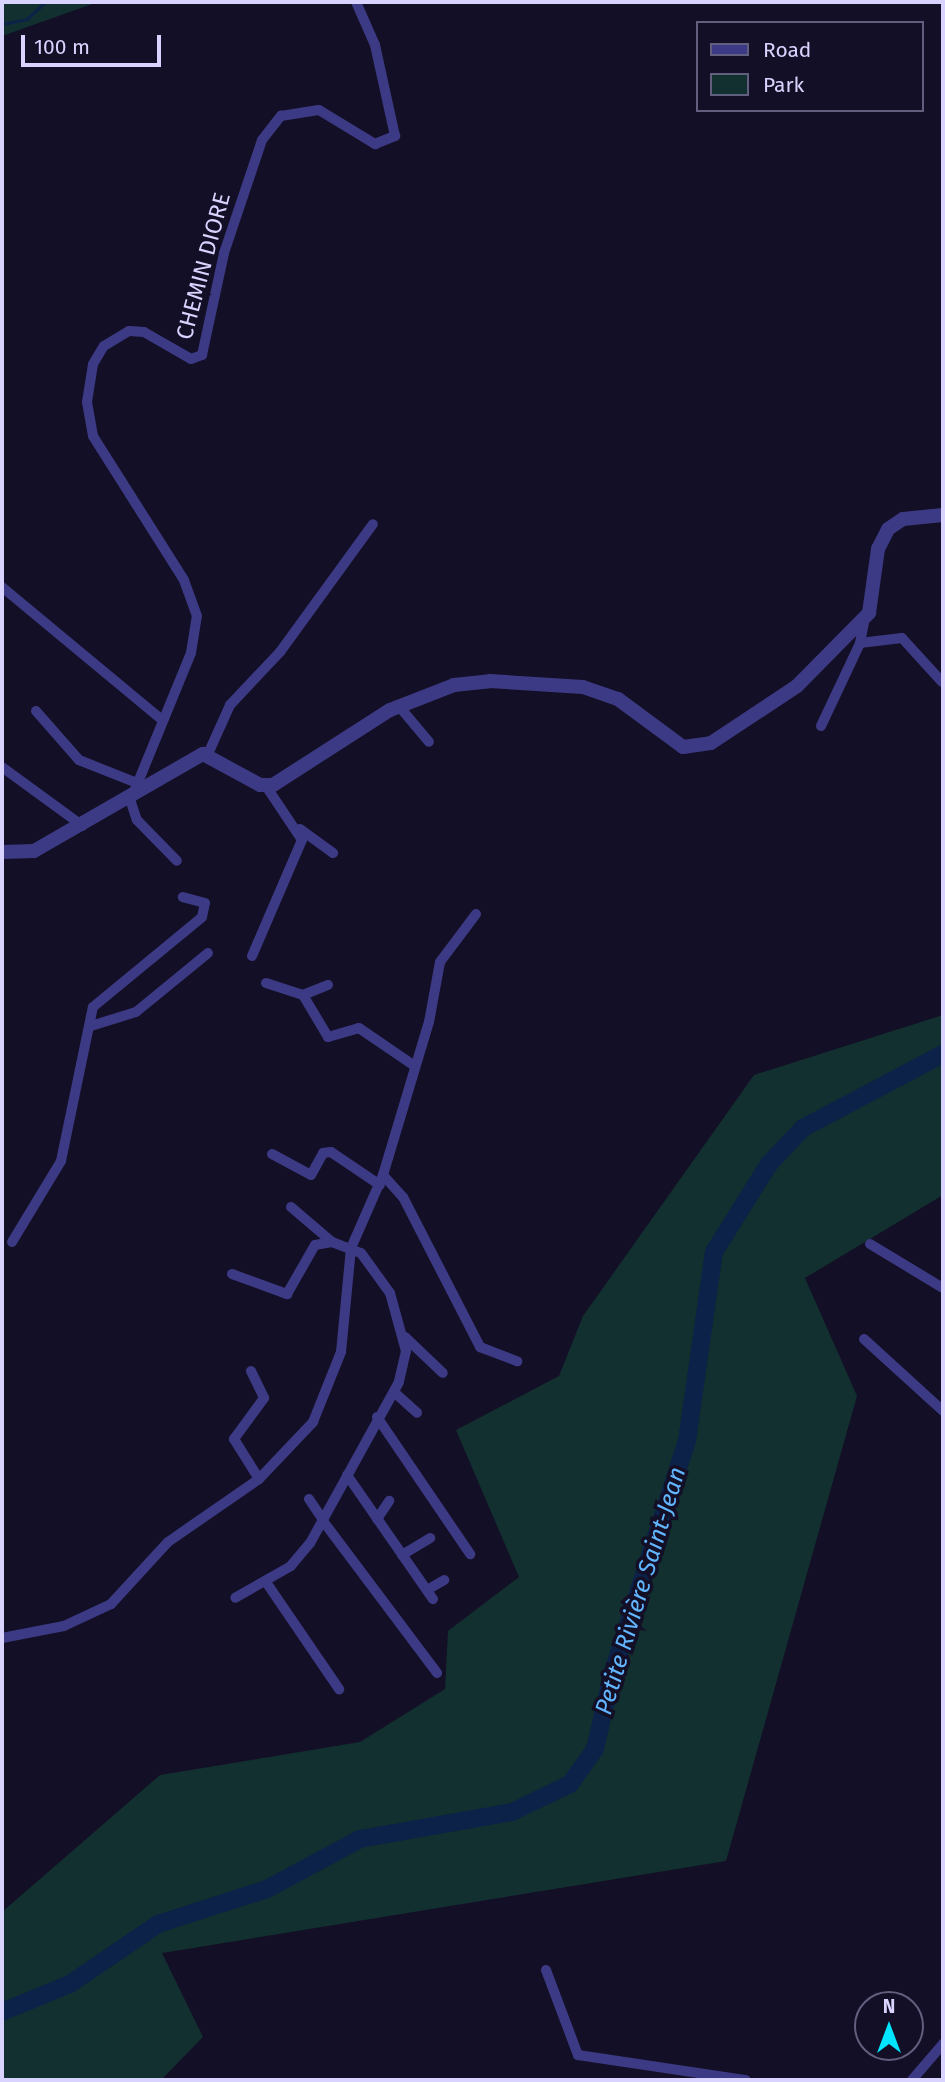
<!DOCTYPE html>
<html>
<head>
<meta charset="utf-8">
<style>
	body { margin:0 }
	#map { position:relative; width:945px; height:2082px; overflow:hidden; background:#130f26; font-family:"Fira Sans",sans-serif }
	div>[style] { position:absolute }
	.green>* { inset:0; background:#12302f }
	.stream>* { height:2.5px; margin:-1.25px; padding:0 1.25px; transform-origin:1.25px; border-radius:1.25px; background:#0c2248 }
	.river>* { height:18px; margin:-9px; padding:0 9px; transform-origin:9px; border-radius:9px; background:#0c2248 }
	.minor>* { height:10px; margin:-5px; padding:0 5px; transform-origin:5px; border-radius:5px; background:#3d3a85 }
	.tertiary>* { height:14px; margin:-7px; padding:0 7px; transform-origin:7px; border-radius:7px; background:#3d3a85 }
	span { translate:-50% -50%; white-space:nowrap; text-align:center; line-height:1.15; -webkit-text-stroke:7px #130f26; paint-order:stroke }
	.street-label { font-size:23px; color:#d9d4ff }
	.water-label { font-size:24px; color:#62b6ff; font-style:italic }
	.frame { position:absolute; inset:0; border:4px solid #d9d4ff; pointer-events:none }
	.legend { position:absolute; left:696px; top:21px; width:228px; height:91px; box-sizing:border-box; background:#130f26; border:2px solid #625e7d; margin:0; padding:9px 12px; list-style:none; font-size:21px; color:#d9d4ff }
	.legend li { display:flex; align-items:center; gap:14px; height:35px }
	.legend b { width:35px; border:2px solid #625e7d }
	.north { position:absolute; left:854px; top:1991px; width:70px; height:70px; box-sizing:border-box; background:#130f26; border:2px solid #625e7d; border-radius:50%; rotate:0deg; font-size:19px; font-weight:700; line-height:28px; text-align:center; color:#d9d4ff }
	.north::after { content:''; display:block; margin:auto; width:24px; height:32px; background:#00e5ff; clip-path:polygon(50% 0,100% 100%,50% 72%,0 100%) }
	.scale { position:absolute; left:21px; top:35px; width:140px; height:32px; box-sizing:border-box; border:4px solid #d9d4ff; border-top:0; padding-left:9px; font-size:21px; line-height:24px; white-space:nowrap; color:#d9d4ff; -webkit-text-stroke:5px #130f26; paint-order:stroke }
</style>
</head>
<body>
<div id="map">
	<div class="green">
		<i style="clip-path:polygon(2px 2px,98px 2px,2px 36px)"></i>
		<i style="clip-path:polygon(943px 1015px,943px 1195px,805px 1278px,857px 1396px,726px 1861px,162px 1953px,203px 2037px,161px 2080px,2px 2080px,2px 1912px,160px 1775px,360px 1742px,445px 1689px,448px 1631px,519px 1577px,456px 1430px,559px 1376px,583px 1316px,754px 1075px)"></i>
	</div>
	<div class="stream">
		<i style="left:2px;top:24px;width:25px;rotate:-11deg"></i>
		<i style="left:27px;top:19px;width:25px;rotate:-43deg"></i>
	</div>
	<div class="river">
		<i style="left:2px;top:2012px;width:74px;rotate:-22.4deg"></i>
		<i style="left:70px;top:1984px;width:107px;rotate:-34.3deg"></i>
		<i style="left:158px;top:1924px;width:114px;rotate:-17.8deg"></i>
		<i style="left:267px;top:1889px;width:106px;rotate:-28.3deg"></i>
		<i style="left:360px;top:1839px;width:154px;rotate:-10.1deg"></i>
		<i style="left:512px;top:1812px;width:64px;rotate:-25.8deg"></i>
		<i style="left:570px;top:1784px;width:43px;rotate:-54.5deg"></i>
		<i style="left:595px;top:1749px;width:80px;rotate:-77deg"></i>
		<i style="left:613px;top:1671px;width:242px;rotate:-72.2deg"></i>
		<i style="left:687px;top:1441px;width:191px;rotate:-81.9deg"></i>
		<i style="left:714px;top:1252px;width:104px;rotate:-58deg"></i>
		<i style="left:769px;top:1164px;width:50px;rotate:-46.6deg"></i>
		<i style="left:803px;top:1128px;width:158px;rotate:-27.9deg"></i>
	</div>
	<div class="minor">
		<i style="left:2px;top:587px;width:207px;rotate:39.7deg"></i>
		<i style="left:860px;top:643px;width:42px;rotate:-6.8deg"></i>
		<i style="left:902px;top:638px;width:59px;rotate:47.7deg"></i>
		<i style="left:398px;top:705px;width:48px;rotate:50deg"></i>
		<i style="left:36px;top:711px;width:65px;rotate:48.7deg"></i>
		<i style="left:79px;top:760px;width:62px;rotate:21.6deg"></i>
		<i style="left:821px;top:726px;width:92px;rotate:-64.8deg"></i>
		<i style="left:860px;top:643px;width:25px;rotate:-79deg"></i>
		<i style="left:208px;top:754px;width:54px;rotate:-65.8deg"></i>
		<i style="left:230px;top:705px;width:73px;rotate:-46.7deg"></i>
		<i style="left:280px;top:652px;width:158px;rotate:-54deg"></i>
		<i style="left:2px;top:767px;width:100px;rotate:36.1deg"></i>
		<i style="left:134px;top:792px;width:150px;rotate:-67.7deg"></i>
		<i style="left:191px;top:653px;width:37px;rotate:-81deg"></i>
		<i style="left:197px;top:616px;width:38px;rotate:-110deg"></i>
		<i style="left:184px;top:580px;width:170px;rotate:-122.3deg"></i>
		<i style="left:93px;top:436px;width:35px;rotate:-100deg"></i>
		<i style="left:87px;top:402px;width:38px;rotate:-81deg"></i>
		<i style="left:93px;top:364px;width:21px;rotate:-59deg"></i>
		<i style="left:104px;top:346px;width:29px;rotate:-31deg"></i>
		<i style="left:129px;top:331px;width:15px;rotate:4deg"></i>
		<i style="left:144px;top:332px;width:54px;rotate:29.9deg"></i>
		<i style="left:191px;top:359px;width:12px;rotate:-20deg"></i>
		<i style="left:202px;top:355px;width:104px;rotate:-77.8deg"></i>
		<i style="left:224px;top:253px;width:119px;rotate:-71.4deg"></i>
		<i style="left:262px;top:140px;width:31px;rotate:-52deg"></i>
		<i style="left:281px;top:116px;width:38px;rotate:-9deg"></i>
		<i style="left:319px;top:110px;width:66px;rotate:31.3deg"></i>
		<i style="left:375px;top:144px;width:22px;rotate:-22deg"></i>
		<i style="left:395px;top:136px;width:93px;rotate:-102.4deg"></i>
		<i style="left:375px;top:45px;width:47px;rotate:-113.8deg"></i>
		<i style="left:129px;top:796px;width:25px;rotate:72deg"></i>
		<i style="left:137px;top:820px;width:57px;rotate:45.7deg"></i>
		<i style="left:300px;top:829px;width:41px;rotate:36deg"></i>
		<i style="left:252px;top:956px;width:126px;rotate:-66.7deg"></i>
		<i style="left:302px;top:840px;width:65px;rotate:-123.7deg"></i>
		<i style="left:266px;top:983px;width:39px;rotate:18deg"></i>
		<i style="left:303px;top:995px;width:49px;rotate:59.2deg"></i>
		<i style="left:328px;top:1037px;width:32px;rotate:-16deg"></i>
		<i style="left:359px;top:1028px;width:65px;rotate:34.4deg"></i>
		<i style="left:303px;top:995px;width:27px;rotate:-22deg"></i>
		<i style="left:91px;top:1026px;width:47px;rotate:-17.3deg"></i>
		<i style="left:136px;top:1012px;width:93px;rotate:-39.3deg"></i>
		<i style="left:272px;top:1154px;width:44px;rotate:28.3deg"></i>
		<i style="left:311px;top:1175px;width:25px;rotate:-61deg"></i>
		<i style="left:323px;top:1153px;width:8px;rotate:-7deg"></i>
		<i style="left:331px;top:1152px;width:59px;rotate:34deg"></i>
		<i style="left:383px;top:1175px;width:30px;rotate:48deg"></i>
		<i style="left:403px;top:1197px;width:169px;rotate:62.8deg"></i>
		<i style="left:480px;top:1347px;width:40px;rotate:21deg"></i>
		<i style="left:291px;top:1207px;width:54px;rotate:40.5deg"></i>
		<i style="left:12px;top:1242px;width:95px;rotate:-58.8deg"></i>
		<i style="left:61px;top:1161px;width:157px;rotate:-78.3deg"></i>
		<i style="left:93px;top:1007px;width:141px;rotate:-39.5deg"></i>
		<i style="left:202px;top:917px;width:14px;rotate:-78deg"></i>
		<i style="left:205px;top:903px;width:23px;rotate:-165deg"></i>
		<i style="left:870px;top:1244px;width:85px;rotate:31.1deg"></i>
		<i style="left:232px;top:1274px;width:59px;rotate:20deg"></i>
		<i style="left:287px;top:1294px;width:56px;rotate:-60.3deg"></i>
		<i style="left:315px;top:1245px;width:17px;rotate:-10deg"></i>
		<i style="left:332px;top:1242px;width:31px;rotate:21deg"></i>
		<i style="left:361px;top:1253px;width:49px;rotate:54.1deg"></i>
		<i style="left:390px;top:1293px;width:60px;rotate:74.6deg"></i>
		<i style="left:406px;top:1351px;width:32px;rotate:103deg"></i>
		<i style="left:399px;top:1382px;width:184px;rotate:118.9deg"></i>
		<i style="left:310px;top:1543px;width:30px;rotate:130deg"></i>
		<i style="left:291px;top:1566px;width:64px;rotate:150.3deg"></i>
		<i style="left:405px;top:1337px;width:52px;rotate:43.5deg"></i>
		<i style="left:864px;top:1339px;width:107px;rotate:42.3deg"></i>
		<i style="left:251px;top:1371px;width:30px;rotate:64deg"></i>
		<i style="left:264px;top:1398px;width:51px;rotate:126.2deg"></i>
		<i style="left:234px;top:1439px;width:47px;rotate:58deg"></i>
		<i style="left:394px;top:1392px;width:31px;rotate:42deg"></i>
		<i style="left:377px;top:1417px;width:166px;rotate:55.8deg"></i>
		<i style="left:347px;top:1475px;width:151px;rotate:55.3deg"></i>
		<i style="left:309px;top:1499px;width:25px;rotate:56deg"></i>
		<i style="left:377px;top:1519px;width:22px;rotate:-56deg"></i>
		<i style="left:323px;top:1521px;width:190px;rotate:53.1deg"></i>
		<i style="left:402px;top:1555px;width:33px;rotate:-31deg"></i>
		<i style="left:266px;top:1582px;width:130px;rotate:55.7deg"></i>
		<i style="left:427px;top:1590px;width:20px;rotate:-30deg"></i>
		<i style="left:2px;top:1638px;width:63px;rotate:-11deg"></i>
		<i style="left:64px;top:1626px;width:52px;rotate:-25.1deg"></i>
		<i style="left:111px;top:1604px;width:84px;rotate:-47.4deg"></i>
		<i style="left:168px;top:1542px;width:111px;rotate:-34.7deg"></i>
		<i style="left:259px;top:1479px;width:79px;rotate:-46.5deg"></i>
		<i style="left:313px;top:1422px;width:75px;rotate:-68.2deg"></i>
		<i style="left:341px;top:1352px;width:104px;rotate:-84.5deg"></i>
		<i style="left:351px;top:1248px;width:80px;rotate:-66.3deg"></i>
		<i style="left:383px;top:1175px;width:160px;rotate:-73.3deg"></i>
		<i style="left:429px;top:1022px;width:61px;rotate:-79.6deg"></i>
		<i style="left:440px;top:962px;width:60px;rotate:-53.1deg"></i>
		<i style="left:546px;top:1970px;width:91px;rotate:69.4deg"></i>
		<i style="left:578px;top:2055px;width:170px;rotate:8.5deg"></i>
		<i style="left:912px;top:2080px;width:48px;rotate:-49.3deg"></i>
	</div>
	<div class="tertiary">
		<i style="left:2px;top:852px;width:32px;rotate:-2deg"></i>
		<i style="left:34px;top:851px;width:195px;rotate:-29.9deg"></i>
		<i style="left:203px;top:754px;width:65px;rotate:28.5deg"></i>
		<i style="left:260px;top:785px;width:13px"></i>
		<i style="left:273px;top:785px;width:139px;rotate:-32.7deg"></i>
		<i style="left:390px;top:710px;width:69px;rotate:-21.3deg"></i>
		<i style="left:454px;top:685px;width:36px;rotate:-6deg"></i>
		<i style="left:490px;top:681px;width:93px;rotate:3.7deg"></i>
		<i style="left:583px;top:687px;width:37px;rotate:19deg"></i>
		<i style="left:618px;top:699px;width:81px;rotate:36.4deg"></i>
		<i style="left:683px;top:747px;width:28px;rotate:-8deg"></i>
		<i style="left:711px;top:743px;width:103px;rotate:-33.5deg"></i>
		<i style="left:797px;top:686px;width:103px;rotate:-45.4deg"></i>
		<i style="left:869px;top:613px;width:65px;rotate:-82deg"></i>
		<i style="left:878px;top:549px;width:22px;rotate:-63deg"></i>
		<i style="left:888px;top:529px;width:18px;rotate:-34deg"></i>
		<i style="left:903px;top:519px;width:40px;rotate:-5.7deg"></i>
	</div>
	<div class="street-label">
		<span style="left:203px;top:266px;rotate:-75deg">CHEMIN DIORE</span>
	</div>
	<div class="water-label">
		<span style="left:641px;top:1591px;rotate:-73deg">Petite Rivière Saint-Jean</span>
	</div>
	<div class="frame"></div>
	<ul class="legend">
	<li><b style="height:9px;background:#3d3a85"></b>Road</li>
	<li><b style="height:19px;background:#12302f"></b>Park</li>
	</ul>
	<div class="north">N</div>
	<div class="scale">100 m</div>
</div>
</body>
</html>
